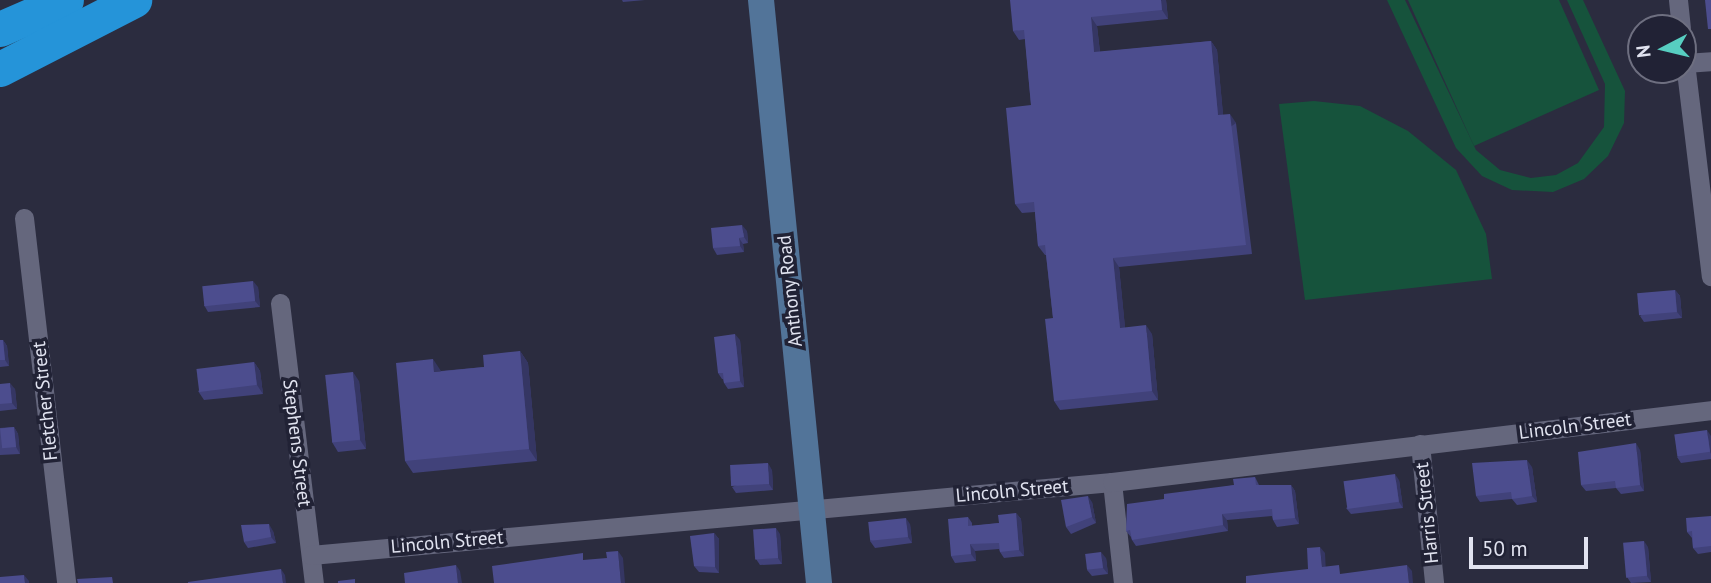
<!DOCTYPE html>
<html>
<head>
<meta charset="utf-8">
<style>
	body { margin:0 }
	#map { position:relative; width:1711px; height:583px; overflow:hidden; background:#2b2c3f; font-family:"PT Sans",sans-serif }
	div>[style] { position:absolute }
	.green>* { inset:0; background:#16533c }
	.street>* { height:19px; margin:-9.5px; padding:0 9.5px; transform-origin:9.5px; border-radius:9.5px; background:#65677d }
	.secondary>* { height:26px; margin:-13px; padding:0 13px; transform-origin:13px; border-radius:13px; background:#527499 }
	.highway>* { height:35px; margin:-17.5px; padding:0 17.5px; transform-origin:17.5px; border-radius:17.5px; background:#2594d9 }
	.wall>* { inset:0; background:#41427a }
	.shaded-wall>* { inset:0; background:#353663; transform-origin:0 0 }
	.building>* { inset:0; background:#4c4d8e; transform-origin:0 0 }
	span { translate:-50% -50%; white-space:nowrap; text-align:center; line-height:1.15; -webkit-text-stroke:7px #212235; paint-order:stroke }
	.street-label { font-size:19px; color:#e1e3f0 }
	.north { position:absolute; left:1627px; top:14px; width:70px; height:70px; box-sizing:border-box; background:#212235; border:2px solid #6e6f80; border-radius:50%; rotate:263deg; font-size:19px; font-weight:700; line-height:28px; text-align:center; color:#e1e3f0 }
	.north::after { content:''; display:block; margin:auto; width:24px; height:32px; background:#57cec1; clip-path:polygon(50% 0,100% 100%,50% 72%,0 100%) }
	.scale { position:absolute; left:1469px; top:537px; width:119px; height:32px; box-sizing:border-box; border:4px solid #e1e3f0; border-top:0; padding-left:9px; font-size:21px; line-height:24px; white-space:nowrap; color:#e1e3f0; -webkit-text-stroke:5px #212235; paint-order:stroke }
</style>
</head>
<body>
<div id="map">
	<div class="green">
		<i style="clip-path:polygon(1387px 0,1405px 0,1476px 150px,1500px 170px,1531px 178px,1556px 175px,1578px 163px,1604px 127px,1605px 84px,1567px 0,1583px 0,1625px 91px,1624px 123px,1608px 156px,1584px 179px,1553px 192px,1512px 190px,1482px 176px,1456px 148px)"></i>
		<i style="clip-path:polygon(1408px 0,1559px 0,1599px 90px,1474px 146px)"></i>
		<i style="clip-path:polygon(1314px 101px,1360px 106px,1408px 131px,1456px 170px,1486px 234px,1492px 279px,1305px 300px,1279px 104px)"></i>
	</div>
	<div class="street">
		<i style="left:1678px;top:0;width:28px;rotate:84deg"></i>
		<i style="left:1683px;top:46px;width:232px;rotate:83.1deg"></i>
		<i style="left:1685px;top:63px;width:26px;rotate:-4deg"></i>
		<i style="left:24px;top:218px;width:367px;rotate:83.4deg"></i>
		<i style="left:280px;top:303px;width:282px;rotate:83.1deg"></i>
		<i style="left:1420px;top:444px;width:140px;rotate:84.2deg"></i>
		<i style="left:1112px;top:482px;width:102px;rotate:83.8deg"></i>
		<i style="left:311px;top:555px;width:804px;rotate:-5.21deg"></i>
		<i style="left:1112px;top:482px;width:603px;rotate:-6.85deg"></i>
	</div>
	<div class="secondary">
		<i style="left:761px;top:0;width:586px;rotate:84.32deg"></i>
	</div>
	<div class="highway">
		<i style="left:0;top:29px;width:72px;rotate:-23.7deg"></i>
		<i style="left:0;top:69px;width:151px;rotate:-27.2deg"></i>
	</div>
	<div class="wall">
		<i style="clip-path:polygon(622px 0,645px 0,623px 2px)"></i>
		<i style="clip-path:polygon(1166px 0,1168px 19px,1097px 26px,1100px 52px,1211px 41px,1217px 50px,1223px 115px,1236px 123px,1252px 254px,1119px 267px,1125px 328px,1152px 334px,1158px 400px,1060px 410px,1054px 401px,1053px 318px,1046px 255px,1045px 255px,1038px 246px,1035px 212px,1022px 213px,1015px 204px,1031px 105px,1025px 39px,1019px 40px,1013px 31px)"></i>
		<i style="clip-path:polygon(747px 231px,748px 243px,743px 244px,744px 252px,717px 255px,713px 248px)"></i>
		<i style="clip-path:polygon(258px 287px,260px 307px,208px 312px,204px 305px)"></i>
		<i style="clip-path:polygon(1675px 290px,1680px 296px,1682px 318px,1644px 322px,1640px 316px)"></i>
		<i style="clip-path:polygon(0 340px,3px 340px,7px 346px,9px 366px,0 367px)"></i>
		<i style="clip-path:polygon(740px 340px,744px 387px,728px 389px,724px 383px,723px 379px,722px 379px,718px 373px)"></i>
		<i style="clip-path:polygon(520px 351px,528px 363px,537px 461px,413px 473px,405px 461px,441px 371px,484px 367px)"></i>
		<i style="clip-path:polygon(254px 362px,260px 371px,263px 394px,204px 400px,198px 391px)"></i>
		<i style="clip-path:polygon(359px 381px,366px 449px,338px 452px,332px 442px)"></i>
		<i style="clip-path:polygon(0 384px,15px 389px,17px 409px,0 411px)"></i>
		<i style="clip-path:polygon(14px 427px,18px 434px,20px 454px,0 455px,0 428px)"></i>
		<i style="clip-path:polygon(1711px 436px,1711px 459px,1681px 463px,1677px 457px)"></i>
		<i style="clip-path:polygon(1640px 450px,1644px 491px,1621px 494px,1616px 488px,1586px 491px,1581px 485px)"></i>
		<i style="clip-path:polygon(1532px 467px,1537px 502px,1517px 505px,1512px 499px,1480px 502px,1476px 496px)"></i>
		<i style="clip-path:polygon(772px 470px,773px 490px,736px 493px,732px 487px)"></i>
		<i style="clip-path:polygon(1255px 477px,1259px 485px,1291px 485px,1295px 491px,1299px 524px,1277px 527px,1273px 520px,1272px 516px,1227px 520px,1228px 531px,1136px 546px,1132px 540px,1131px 537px,1126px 531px,1164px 499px,1234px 485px)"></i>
		<i style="clip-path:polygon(1399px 480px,1403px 508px,1351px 514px,1346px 508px)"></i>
		<i style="clip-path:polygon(1092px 502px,1096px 523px,1071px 534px,1066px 527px)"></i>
		<i style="clip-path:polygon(1016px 513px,1021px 519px,1024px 556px,1004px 558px,1000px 552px,999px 549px,975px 551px,976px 561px,955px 563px,951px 556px,968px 517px,972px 523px,972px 526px,999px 523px)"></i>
		<i style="clip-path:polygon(1711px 516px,1711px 552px,1698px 554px,1693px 548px,1692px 538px,1687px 532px)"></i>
		<i style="clip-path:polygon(910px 524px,912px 543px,875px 548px,870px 541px)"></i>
		<i style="clip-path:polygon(273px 531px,276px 543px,248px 548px,244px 542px)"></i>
		<i style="clip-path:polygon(714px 533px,719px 539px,719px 573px,699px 572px,694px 566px)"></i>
		<i style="clip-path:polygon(780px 534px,782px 564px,760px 565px,756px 559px)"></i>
		<i style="clip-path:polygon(1648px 547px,1651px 582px,1631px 583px,1627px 577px)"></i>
		<i style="clip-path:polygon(1106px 558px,1108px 574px,1092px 576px,1087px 570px)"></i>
	</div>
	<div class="shaded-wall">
		<i style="clip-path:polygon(1161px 0,1166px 0,1168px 19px,1162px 10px)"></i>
		<i style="clip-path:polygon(1091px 17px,1097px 26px,1101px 61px,1094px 52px)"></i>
		<i style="clip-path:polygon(1211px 41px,1217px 50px,1224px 124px,1218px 115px)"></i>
		<i style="left:1230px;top:114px;width:11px;height:132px;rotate:56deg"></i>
		<i style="clip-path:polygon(742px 225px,747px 231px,748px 243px,744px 237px)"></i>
		<i style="clip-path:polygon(739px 238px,743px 244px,744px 252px,740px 246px)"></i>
		<i style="clip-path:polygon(1113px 258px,1119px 267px,1126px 337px,1120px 328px)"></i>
		<i style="clip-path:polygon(253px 281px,258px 287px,260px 307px,255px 301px)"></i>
		<i style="clip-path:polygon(1675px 290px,1680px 296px,1682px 318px,1677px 312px)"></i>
		<i style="clip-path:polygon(1146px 325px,1152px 334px,1158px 400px,1152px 391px)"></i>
		<i style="clip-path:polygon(735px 334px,740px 340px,744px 387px,740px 381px)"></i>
		<i style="clip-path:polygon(3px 340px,7px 346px,9px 366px,5px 360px)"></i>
		<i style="clip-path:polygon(520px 351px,528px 363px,537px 461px,529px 449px)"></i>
		<i style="clip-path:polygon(433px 359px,441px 371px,434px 372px)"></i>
		<i style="clip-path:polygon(254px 362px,260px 371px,263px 394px,257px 385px)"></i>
		<i style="clip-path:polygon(353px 372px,359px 381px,366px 449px,360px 440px)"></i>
		<i style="clip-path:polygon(10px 383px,15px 389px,17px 409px,12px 403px)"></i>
		<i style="clip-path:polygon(14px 427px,18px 434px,20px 454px,16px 447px)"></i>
		<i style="clip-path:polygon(1707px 430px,1711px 436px,1711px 454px,1710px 452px)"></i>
		<i style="clip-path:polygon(1636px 443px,1640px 450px,1644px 491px,1640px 485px)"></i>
		<i style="clip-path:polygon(1527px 460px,1532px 467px,1537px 502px,1532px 496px)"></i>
		<i style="clip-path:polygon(768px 463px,772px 470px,773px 490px,769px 484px)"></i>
		<i style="clip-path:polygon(1395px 474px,1399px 480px,1403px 508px,1399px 502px)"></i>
		<i style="clip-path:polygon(1291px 485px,1295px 491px,1299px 524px,1295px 518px)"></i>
		<i style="clip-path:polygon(1088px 496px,1092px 502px,1096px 523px,1092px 517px)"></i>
		<i style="clip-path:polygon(1016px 513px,1021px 519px,1024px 556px,1019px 550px)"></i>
		<i style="clip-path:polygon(1222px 514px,1227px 520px,1228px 531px,1223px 525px)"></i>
		<i style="clip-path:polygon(906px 518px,910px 524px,912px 543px,908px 537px)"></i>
		<i style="clip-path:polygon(269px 524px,273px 531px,276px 543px,271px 537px)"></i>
		<i style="clip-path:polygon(776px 528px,780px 534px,782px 564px,778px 558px)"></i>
		<i style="clip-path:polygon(714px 533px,719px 539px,719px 573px,715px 567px)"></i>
		<i style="clip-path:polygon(1644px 541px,1648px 547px,1651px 582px,1647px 576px)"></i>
		<i style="clip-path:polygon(970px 544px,975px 551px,976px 561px,971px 554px)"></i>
		<i style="clip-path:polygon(1320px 547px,1325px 553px,1326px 573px,1322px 567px)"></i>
		<i style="clip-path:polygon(618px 551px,623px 558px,625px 583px,621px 583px)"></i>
		<i style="clip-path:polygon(1101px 552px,1106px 558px,1108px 574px,1103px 568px)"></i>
		<i style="clip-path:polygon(456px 565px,460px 571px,462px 583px,458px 583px)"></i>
		<i style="clip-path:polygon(1407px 565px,1412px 571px,1413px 583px,1409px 583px)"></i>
		<i style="clip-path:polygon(281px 569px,285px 575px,286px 583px,283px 583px)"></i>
		<i style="clip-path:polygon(24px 575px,29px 581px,29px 583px,25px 583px)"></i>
	</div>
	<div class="building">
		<i style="clip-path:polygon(1010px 0,1161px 0,1162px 10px,1091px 17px,1094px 52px,1211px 41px,1218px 115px,1230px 114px,1246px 245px,1113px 258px,1120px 328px,1146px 325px,1152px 391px,1054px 401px,1045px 319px,1053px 318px,1045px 245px,1038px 246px,1034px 202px,1015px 204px,1006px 108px,1031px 105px,1024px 30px,1013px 31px)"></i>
		<i style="clip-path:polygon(1705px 0,1711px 0,1711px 29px,1708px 29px)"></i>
		<i style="clip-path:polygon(742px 225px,744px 237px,739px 238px,740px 246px,713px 248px,711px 228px)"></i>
		<i style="left:253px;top:281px;width:20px;height:51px;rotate:84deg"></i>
		<i style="left:1675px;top:290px;width:22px;height:38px;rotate:85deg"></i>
		<i style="clip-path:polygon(735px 334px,740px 381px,724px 383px,723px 373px,718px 373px,714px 337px)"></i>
		<i style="clip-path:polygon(0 340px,3px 340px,5px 360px,0 360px)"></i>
		<i style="clip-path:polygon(520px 351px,529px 449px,405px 461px,396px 363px,433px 359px,434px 372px,484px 367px,483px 355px)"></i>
		<i style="left:254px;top:362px;width:23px;height:58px;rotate:83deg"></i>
		<i style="left:353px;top:372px;width:68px;height:28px;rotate:84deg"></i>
		<i style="clip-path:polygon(10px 383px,12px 403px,0 404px,0 384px)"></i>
		<i style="left:14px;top:427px;width:20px;height:14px;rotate:84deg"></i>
		<i style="left:1707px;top:430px;width:22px;height:33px;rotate:82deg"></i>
		<i style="clip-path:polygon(1636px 443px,1640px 485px,1616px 488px,1615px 481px,1581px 485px,1578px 452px)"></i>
		<i style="clip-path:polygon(1527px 460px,1532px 496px,1512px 499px,1511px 492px,1476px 496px,1472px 463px)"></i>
		<i style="left:768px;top:463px;width:21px;height:38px;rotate:87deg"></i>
		<i style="left:1395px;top:474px;width:28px;height:52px;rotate:82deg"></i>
		<i style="clip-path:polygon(1255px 477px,1256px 485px,1291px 485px,1295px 518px,1273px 520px,1272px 509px,1222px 514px,1223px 525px,1132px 540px,1130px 530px,1126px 531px,1127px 504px,1164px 499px,1164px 494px,1234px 485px,1233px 479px)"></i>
		<i style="clip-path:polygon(1088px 496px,1092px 517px,1066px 527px,1061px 500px)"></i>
		<i style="clip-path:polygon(1016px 513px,1019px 550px,1000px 552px,999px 543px,970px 544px,971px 554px,951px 556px,948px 519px,968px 517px,968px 526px,999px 523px,998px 515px)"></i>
		<i style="clip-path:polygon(1711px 516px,1711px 546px,1693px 548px,1692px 531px,1687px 532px,1686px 518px)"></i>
		<i style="left:906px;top:518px;width:19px;height:38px;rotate:84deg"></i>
		<i style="clip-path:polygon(269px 524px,271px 537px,244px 542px,241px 525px)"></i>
		<i style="left:776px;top:528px;width:30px;height:23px;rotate:86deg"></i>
		<i style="clip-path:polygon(714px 533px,715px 567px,694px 566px,690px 536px)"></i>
		<i style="left:1644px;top:541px;width:35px;height:21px;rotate:85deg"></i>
		<i style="clip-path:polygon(1320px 547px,1322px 567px,1339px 565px,1340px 574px,1407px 565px,1409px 583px,1246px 583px,1246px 576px,1308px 569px,1307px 548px)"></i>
		<i style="clip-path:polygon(618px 551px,621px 583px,494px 583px,492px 566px,583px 553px,583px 560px,607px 558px,606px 552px)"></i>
		<i style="left:1101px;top:552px;width:16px;height:16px;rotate:83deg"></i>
		<i style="clip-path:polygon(456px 565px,458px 583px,405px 583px,404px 573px)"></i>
		<i style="clip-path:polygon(281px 569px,283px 583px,188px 583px,188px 582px)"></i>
		<i style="clip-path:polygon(24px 575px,25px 583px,0 583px,0 577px)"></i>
		<i style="clip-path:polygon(112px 577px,113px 583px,78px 583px,77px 579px)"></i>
		<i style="clip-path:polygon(355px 579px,355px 583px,338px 583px,338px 581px)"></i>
	</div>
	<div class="street-label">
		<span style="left:790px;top:291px;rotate:-96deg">Anthony Road</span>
		<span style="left:45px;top:401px;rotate:-96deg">Fletcher Street</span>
		<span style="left:1575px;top:426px;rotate:-7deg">Lincoln Street</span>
		<span style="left:297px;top:443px;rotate:83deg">Stephens Street</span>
		<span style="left:1012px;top:491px;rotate:-5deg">Lincoln Street</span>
		<span style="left:1427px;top:513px;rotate:-96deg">Harris Street</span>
		<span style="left:447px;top:542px;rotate:-5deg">Lincoln Street</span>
	</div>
	<div class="north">N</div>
	<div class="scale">50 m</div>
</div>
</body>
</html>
